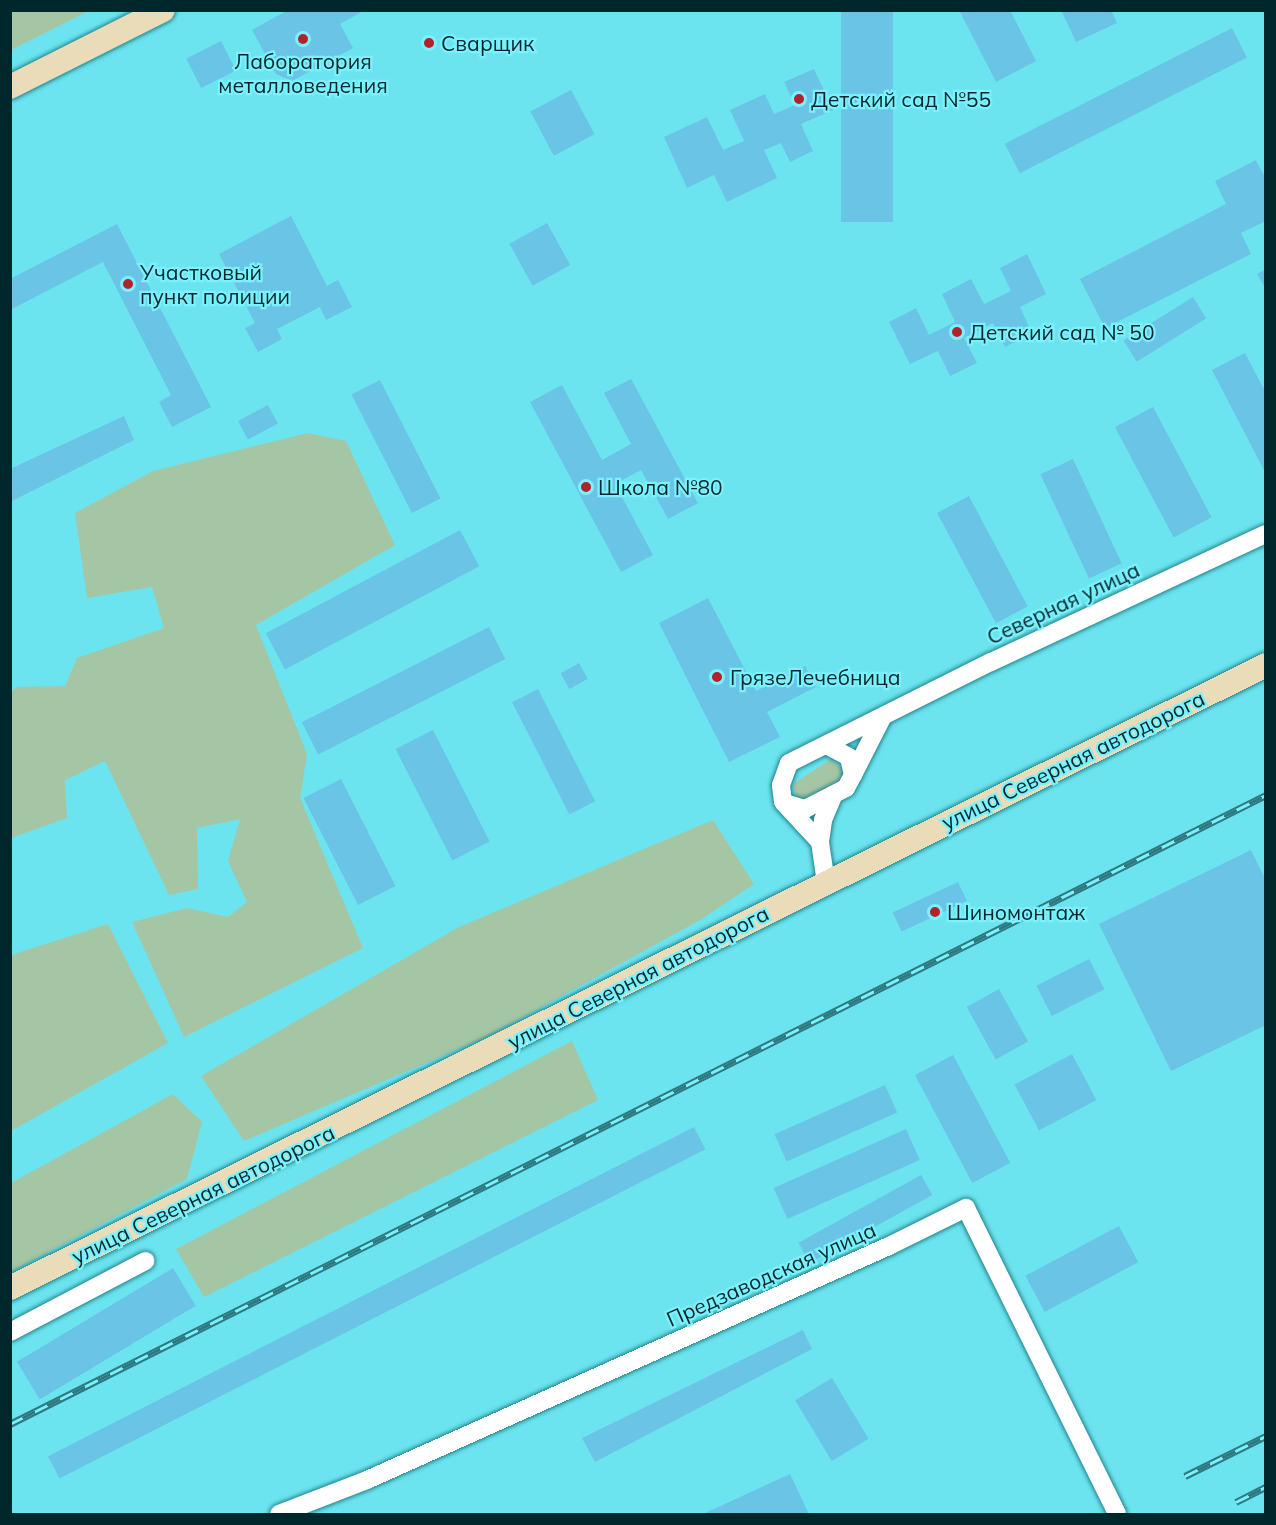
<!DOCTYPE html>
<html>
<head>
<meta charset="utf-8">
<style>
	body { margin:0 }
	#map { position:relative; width:1276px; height:1525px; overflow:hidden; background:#6ce4ef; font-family:Mulish,sans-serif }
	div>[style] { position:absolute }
	.green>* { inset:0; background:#a5c6a4 }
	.building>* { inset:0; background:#6ac4e5; transform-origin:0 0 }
	.roads { filter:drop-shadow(0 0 2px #21848c) drop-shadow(0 0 2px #21848c) }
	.minor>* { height:18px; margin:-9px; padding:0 9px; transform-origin:9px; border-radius:9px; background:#fff }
	.secondary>* { height:24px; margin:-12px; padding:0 12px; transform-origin:12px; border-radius:12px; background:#eadcb9 }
	.rail>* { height:7px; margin-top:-3.5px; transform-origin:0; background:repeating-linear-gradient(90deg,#7af1fd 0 14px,#2e787f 0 28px); box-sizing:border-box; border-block:2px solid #2e787f }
	.dots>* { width:16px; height:16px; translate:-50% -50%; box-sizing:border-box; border:3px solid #7af1fd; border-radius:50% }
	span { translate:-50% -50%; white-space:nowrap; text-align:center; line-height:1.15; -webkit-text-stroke:4.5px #7af1fd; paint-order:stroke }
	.poi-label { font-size:21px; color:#00272b }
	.left { translate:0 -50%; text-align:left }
	.street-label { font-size:21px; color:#00272b }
	.frame { position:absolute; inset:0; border:12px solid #00272b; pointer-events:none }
</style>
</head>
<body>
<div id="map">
	<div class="green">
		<i style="clip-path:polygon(11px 10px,89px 10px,89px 11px,11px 50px)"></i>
		<i style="clip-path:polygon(308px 433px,346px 441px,395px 545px,256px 625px,307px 754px,300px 798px,363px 948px,184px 1037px,132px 922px,187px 908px,228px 917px,247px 902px,228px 861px,240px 819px,197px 828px,198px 889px,169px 895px,105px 761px,65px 780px,67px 818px,11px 838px,11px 691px,17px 687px,65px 686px,77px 658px,164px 628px,152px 587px,87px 598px,75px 513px,153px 471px)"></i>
		<i style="clip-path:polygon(831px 759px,845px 771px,842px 783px,806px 802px,796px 799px,793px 784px)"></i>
		<i style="clip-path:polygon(713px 820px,754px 884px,702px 919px,489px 1036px,244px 1141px,201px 1076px,459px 927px)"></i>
		<i style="clip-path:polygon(108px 924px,168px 1043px,11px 1131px,11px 955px)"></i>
		<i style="clip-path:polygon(572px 1041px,598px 1100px,204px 1297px,176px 1249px)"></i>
		<i style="clip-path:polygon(173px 1094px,202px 1122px,187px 1179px,11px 1272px,11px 1183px)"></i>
	</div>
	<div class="building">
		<i style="clip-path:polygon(288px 10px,365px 10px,340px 24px,353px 48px,292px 81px,276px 74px,252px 30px)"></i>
		<i style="left:841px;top:10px;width:52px;height:212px"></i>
		<i style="clip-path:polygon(959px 10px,1010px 10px,1036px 61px,996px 82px)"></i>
		<i style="clip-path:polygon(1061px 10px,1111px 10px,1117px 23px,1076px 42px)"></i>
		<i style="left:1232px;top:28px;width:33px;height:255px;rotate:63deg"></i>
		<i style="left:221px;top:41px;width:33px;height:39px;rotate:63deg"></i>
		<i style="clip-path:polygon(814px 69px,833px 110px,801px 124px,813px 151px,790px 162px,781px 143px,764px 150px,777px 178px,727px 202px,714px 175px,687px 188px,664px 137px,707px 117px,723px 150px,744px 141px,730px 110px,765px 94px,774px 114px,795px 105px,784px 82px)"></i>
		<i style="left:571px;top:90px;width:50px;height:46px;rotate:62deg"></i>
		<i style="clip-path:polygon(1256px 160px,1266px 180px,1266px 221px,1241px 233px,1251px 254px,1105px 328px,1080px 279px,1226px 204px,1215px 181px)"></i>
		<i style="clip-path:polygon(291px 216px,327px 286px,338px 280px,352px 307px,326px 320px,320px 307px,277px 329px,282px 339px,258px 352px,245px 328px,255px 323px,219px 254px)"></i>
		<i style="left:547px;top:223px;width:48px;height:43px;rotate:61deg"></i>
		<i style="clip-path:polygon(117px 224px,211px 407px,172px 427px,159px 402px,171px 395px,103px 262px,10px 310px,10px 279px)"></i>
		<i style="clip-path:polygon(1027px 254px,1046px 294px,1020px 307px,1032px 333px,1005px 347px,993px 323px,964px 338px,977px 363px,950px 376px,938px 351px,910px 364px,889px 322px,916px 308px,929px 335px,955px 322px,942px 294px,971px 279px,984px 304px,1011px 291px,1000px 268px)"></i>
		<i style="clip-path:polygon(1266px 269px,1266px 289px,1257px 274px)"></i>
		<i style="left:1193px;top:297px;width:25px;height:82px;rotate:58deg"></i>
		<i style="clip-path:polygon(1245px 353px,1266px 393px,1266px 474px,1212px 370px)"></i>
		<i style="clip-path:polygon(631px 379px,698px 503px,668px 519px,641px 470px,615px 484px,653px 555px,621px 572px,530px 402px,562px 385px,602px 460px,631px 444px,604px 393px)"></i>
		<i style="left:380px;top:380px;width:133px;height:32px;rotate:63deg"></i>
		<i style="left:268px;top:405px;width:21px;height:34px;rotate:62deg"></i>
		<i style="left:1153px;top:407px;width:125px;height:43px;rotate:62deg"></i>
		<i style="clip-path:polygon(124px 416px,134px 440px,10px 502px,10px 469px)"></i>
		<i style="left:1073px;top:459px;width:115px;height:36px;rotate:65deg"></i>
		<i style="left:969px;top:496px;width:125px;height:36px;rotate:62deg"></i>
		<i style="left:460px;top:530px;width:41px;height:220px;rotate:62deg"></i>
		<i style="clip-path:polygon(708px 598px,756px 691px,805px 666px,816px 687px,767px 712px,780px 737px,729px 762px,659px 623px)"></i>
		<i style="left:489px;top:627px;width:36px;height:210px;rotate:63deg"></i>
		<i style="left:579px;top:663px;width:18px;height:21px;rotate:61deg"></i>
		<i style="left:538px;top:689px;width:126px;height:29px;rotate:63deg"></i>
		<i style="left:433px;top:730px;width:125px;height:42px;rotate:63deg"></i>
		<i style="left:341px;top:779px;width:120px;height:42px;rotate:63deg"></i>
		<i style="clip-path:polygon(1251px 850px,1266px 881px,1266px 1025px,1171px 1071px,1099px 924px)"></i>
		<i style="left:958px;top:882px;width:21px;height:72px;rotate:65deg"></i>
		<i style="left:1089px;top:959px;width:34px;height:59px;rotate:63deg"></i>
		<i style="left:999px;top:989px;width:60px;height:37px;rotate:61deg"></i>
		<i style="left:1072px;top:1054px;width:52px;height:65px;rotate:62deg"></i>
		<i style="left:953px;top:1055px;width:122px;height:43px;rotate:62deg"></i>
		<i style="left:885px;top:1085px;width:30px;height:121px;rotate:66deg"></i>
		<i style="left:694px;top:1127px;width:25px;height:725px;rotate:63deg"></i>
		<i style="left:906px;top:1129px;width:34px;height:145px;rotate:66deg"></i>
		<i style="left:921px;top:1175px;width:23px;height:140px;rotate:61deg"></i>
		<i style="left:1119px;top:1226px;width:41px;height:106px;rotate:62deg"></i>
		<i style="left:173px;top:1268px;width:44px;height:182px;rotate:59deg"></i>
		<i style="clip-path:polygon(803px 1330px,812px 1349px,595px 1462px,582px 1438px)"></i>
		<i style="left:832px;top:1378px;width:71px;height:43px;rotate:59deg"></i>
		<i style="clip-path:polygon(790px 1474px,809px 1514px,703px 1514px)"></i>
	</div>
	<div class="roads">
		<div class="minor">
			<i style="left:853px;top:775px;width:64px;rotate:-63deg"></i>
			<i style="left:785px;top:803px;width:21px;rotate:17deg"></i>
			<i style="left:805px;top:809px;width:46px;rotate:-27.1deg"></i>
			<i style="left:846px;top:788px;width:15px;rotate:-62deg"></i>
			<i style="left:853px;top:775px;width:18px;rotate:-103deg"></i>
			<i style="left:849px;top:757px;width:26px;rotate:-152deg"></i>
			<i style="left:820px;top:842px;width:54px;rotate:-132.8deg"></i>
			<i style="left:783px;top:802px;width:17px;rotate:-97deg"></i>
			<i style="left:781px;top:785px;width:23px;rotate:-70deg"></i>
			<i style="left:789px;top:763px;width:226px;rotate:-26.6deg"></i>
			<i style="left:991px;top:662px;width:303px;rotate:-25deg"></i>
			<i style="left:826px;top:883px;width:41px;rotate:-98.3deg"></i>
			<i style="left:820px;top:842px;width:22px;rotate:-82deg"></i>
			<i style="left:823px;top:820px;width:26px;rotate:-67deg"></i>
			<i style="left:10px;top:1332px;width:153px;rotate:-27.7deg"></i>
			<i style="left:279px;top:1514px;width:94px;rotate:-21.1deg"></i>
			<i style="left:367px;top:1480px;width:572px;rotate:-24.15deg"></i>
			<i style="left:889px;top:1246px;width:86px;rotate:-26.3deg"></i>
			<i style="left:966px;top:1208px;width:341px;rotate:63.7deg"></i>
		</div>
		<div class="secondary">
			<i style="left:10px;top:87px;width:171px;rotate:-26.7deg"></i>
			<i style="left:10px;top:1288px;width:1402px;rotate:-26.38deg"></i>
		</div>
	</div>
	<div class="rail">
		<i style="left:10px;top:1424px;width:1405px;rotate:-26.6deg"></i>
		<i style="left:1185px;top:1476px;width:90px;rotate:-26.3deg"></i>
		<i style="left:1236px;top:1502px;width:34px;rotate:-27deg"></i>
	</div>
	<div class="dots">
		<i style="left:303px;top:39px;background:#b3212b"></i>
		<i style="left:429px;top:43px;background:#b3212b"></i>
		<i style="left:799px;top:99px;background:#b3212b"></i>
		<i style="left:128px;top:284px;background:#b3212b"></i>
		<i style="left:957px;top:332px;background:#b3212b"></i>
		<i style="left:586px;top:487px;background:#b3212b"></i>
		<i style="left:717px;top:677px;background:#b3212b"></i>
		<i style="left:935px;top:912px;background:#b3212b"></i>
	</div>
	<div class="poi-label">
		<span class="left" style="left:441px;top:43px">Сварщик</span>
		<span style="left:303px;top:73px">Лаборатория<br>металловедения</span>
		<span class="left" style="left:811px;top:99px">Детский сад №55</span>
		<span class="left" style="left:140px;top:284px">Участковый<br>пункт полиции</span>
		<span class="left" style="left:969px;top:332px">Детский сад № 50</span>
		<span class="left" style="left:598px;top:487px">Школа №80</span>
		<span class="left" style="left:730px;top:677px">ГрязеЛечебница</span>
		<span class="left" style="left:947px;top:912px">Шиномонтаж</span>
	</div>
	<div class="street-label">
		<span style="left:1063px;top:603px;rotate:-25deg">Северная улица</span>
		<span style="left:1073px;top:760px;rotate:-26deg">улица Северная автодорога</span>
		<span style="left:638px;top:977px;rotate:-27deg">улица Северная автодорога</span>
		<span style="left:203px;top:1194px;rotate:-26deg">улица Северная автодорога</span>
		<span style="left:771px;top:1274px;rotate:-24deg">Предзаводская улица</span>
	</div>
	<div class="frame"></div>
</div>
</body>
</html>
